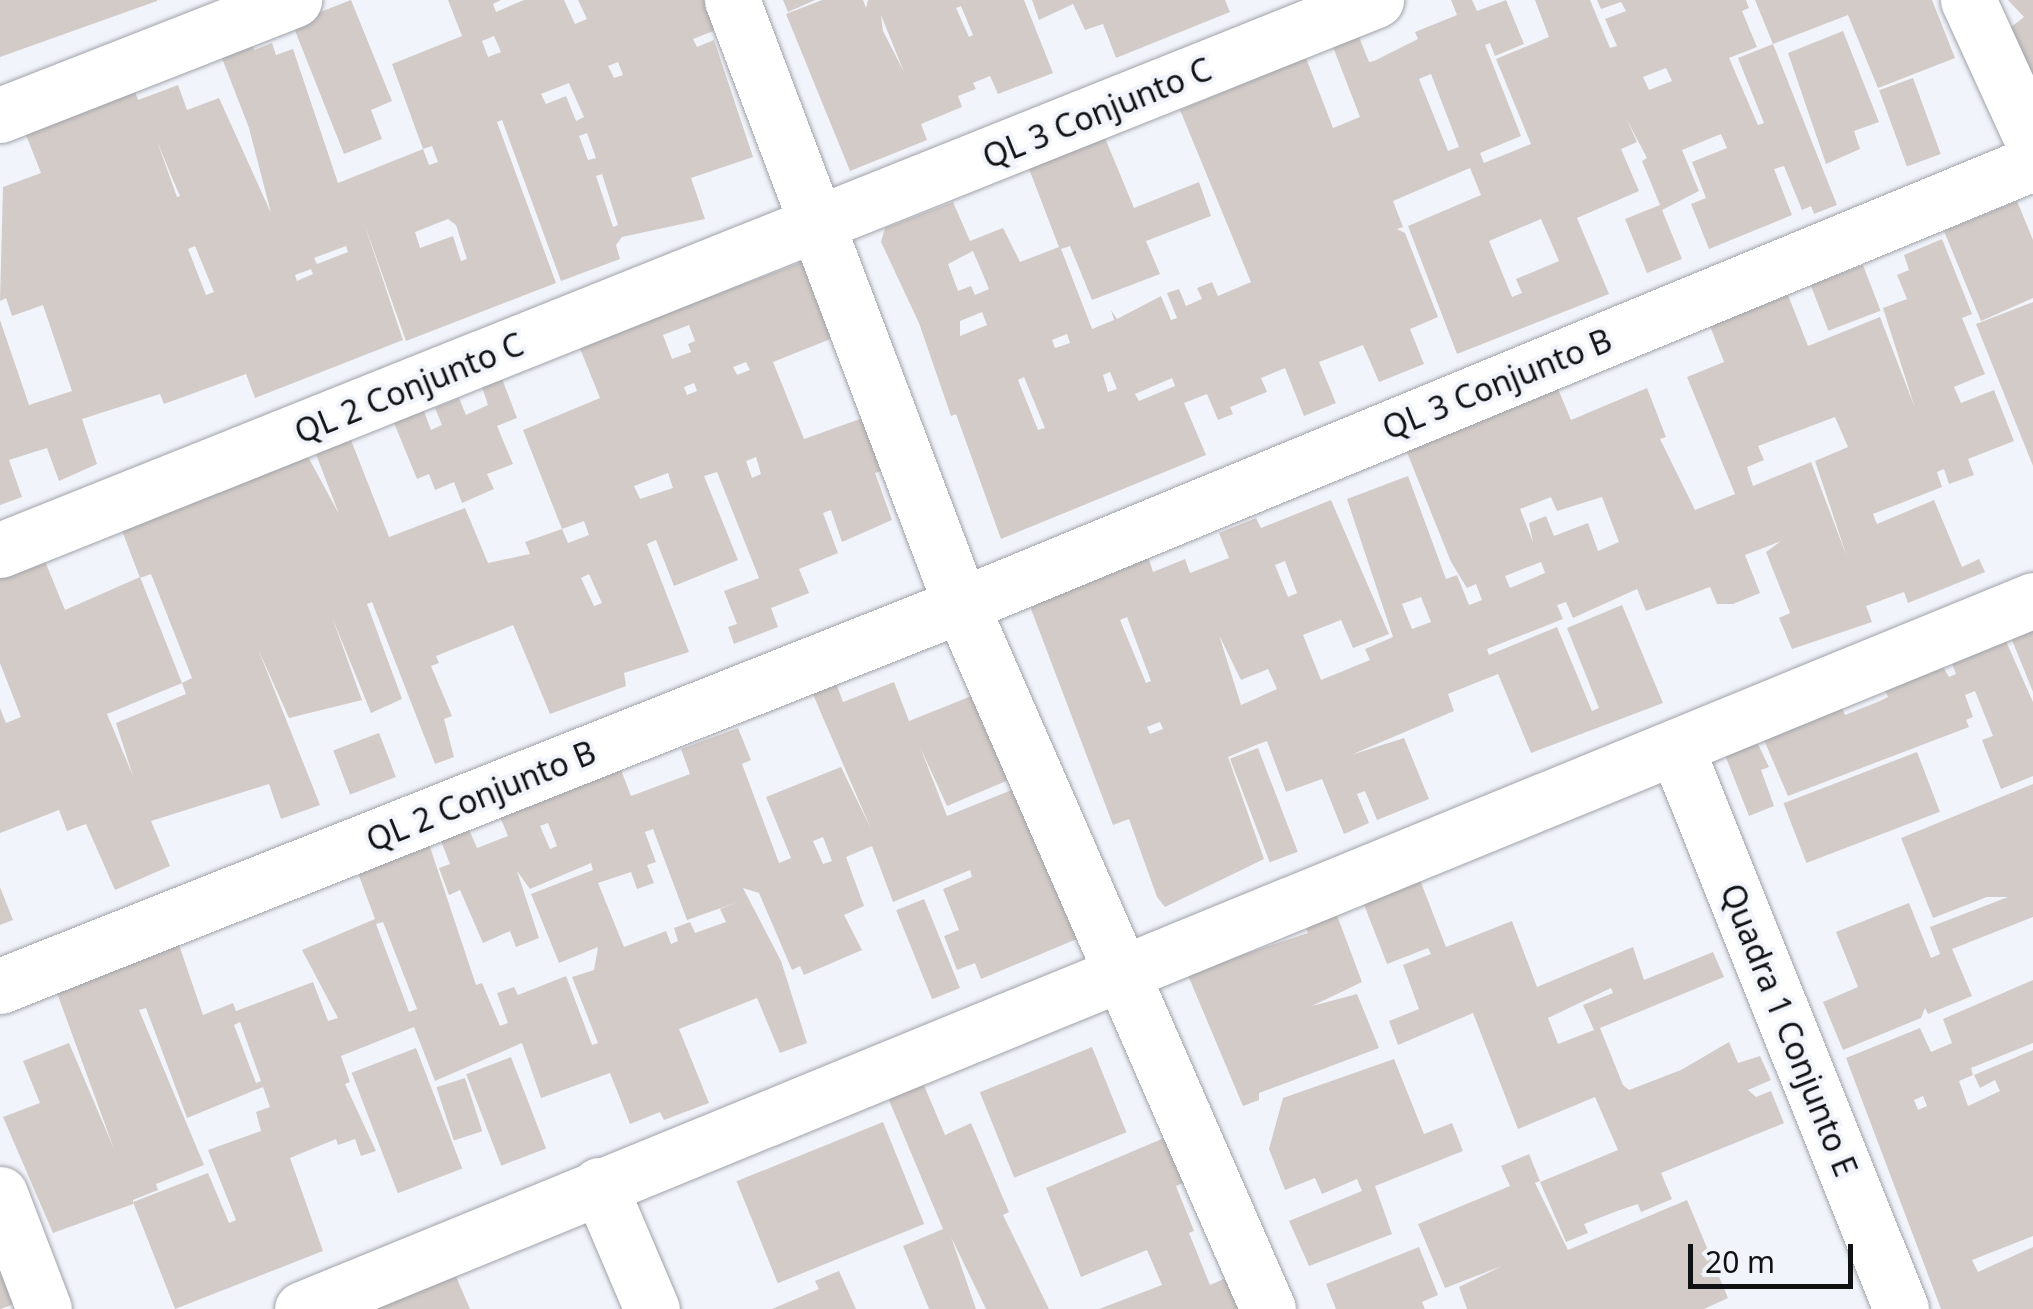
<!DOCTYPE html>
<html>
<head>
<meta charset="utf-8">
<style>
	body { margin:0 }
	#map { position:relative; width:2033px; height:1309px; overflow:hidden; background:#f2f4fb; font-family:"Noto Sans",sans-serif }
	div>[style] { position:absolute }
	.building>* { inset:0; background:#d3cbc7; transform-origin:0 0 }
	.roads { filter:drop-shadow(0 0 2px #a0a2a9) drop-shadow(0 0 2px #a0a2a9) }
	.minor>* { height:55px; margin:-27.5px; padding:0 27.5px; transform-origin:27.5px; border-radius:27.5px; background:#fff }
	span { translate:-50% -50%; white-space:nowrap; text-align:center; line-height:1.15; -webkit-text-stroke:8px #f2f4fb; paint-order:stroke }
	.street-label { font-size:32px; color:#101113 }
	.scale { position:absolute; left:1688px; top:1244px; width:165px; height:45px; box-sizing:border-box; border:5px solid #101113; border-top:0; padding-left:12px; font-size:30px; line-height:35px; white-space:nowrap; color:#101113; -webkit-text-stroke:8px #f2f4fb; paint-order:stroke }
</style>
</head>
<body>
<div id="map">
	<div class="building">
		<i style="clip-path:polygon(0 0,157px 0,157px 1px,0 57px)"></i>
		<i style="clip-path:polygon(351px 0,392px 101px,371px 110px,382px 139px,344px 154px,292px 23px)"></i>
		<i style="clip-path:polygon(evenodd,448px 0,501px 0,493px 4px,496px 12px,524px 0,564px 0,575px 24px,587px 19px,578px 0,704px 0,716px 30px,693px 39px,697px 47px,714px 40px,753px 157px,691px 178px,705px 219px,622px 237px,616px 245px,620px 259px,561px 281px,502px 120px,497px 122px,556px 283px,406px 341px,364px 223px,403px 340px,255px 398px,246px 374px,164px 404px,160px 394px,82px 419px,97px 464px,59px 481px,47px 448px,9px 460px,22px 497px,0 505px,0 320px,29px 405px,72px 391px,43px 305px,12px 316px,6px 298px,0 301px,3px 187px,41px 173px,26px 135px,65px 119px,62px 112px,133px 86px,138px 100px,178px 85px,187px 110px,219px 98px,271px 213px,249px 128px,220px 53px,251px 41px,254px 50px,272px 43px,276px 55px,293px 49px,338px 183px,423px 149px,392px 64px,462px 36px,448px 0,494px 36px,501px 52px,488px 57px,482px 41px,494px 36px,448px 0,618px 62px,623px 75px,614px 78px,608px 66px,618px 62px,448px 0,569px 83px,584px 117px,576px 121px,566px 96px,546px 104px,541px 94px,569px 83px,448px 0,587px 133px,596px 158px,588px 160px,579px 136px,587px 133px,448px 0,157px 141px,173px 180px,180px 196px,177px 197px,157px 141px,448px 0,432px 146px,438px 162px,429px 165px,423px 149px,432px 146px,448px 0,602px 174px,618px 225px,613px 227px,596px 176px,602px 174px,448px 0,448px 219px,456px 225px,467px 259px,461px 261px,453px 236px,420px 248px,415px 232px,448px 219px,448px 0,195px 246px,214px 292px,206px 295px,188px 249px,195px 246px,448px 0,346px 246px,348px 252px,317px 264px,314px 258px,346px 246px,448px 0,311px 269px,313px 274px,297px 281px,295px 275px,311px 269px)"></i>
		<i style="clip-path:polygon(783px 0,815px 0,788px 12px)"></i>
		<i style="clip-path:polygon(evenodd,822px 0,863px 0,866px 8px,868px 0,1024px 0,1053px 73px,998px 94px,990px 76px,973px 83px,976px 89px,958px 96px,962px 107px,921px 124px,927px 140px,850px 171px,786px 14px,822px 0,961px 6px,973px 35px,969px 37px,956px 8px,961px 6px,822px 0,881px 15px,904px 72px,883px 31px,881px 15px)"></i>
		<i style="clip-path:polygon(1032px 0,1225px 0,1230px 12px,1116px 58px,1103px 24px,1085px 30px,1073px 4px,1039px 20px)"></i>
		<i style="clip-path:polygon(evenodd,1451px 0,1472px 0,1477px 11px,1506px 0,1524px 44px,1495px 56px,1490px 43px,1485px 45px,1521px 136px,1480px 153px,1484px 163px,1531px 144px,1496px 59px,1549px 37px,1535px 0,1590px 0,1610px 48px,1617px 46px,1605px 19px,1626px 11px,1621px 2px,1601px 9px,1597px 0,1746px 0,1749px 8px,1742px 11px,1757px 47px,1729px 58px,1758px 125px,1764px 123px,1738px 58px,1773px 44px,1755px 0,1932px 0,1955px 58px,1878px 88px,1848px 15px,1773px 44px,1837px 205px,1814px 214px,1811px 206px,1802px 210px,1784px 166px,1774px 169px,1792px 215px,1709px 249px,1691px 204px,1706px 198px,1692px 162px,1727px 148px,1721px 134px,1682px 150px,1699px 191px,1662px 210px,1682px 259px,1647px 273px,1625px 219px,1660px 205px,1642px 161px,1647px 158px,1627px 120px,1637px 142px,1621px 149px,1639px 191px,1577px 218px,1609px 294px,1457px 354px,1408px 226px,1481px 195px,1470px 168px,1393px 201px,1403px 227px,1397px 229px,1405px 233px,1438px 317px,1410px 329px,1424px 364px,1379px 382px,1363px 345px,1319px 362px,1336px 403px,1304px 416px,1285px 368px,1261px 378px,1267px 392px,1230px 407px,1233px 414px,1218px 420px,1207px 394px,1184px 403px,1206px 455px,1001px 539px,956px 414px,951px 416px,919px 323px,881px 242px,885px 228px,953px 202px,970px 241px,1003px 228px,1020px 262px,1059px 247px,1029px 169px,1105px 138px,1134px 208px,1199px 182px,1211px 216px,1146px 241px,1160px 274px,1092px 300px,1070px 246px,1061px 249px,1092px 329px,1114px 320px,1111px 310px,1117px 319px,1161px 296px,1171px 320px,1177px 318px,1167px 293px,1179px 289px,1186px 306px,1202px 299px,1197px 288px,1212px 282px,1218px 296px,1251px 282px,1180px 110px,1306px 58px,1333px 128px,1360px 117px,1333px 47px,1359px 37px,1369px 62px,1374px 61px,1418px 39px,1415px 32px,1457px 15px,1451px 0,1666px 68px,1672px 81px,1649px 90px,1643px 77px,1666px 68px,1451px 0,1431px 74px,1459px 147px,1448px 151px,1419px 79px,1431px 74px,1451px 0,1541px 219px,1559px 261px,1516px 279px,1522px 293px,1512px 297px,1489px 241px,1541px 219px,1451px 0,973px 251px,989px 289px,975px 295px,971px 286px,958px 291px,948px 264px,973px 251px,1451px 0,982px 312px,987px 325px,960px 336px,960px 321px,982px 312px,1451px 0,1067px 334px,1070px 343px,1055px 348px,1052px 340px,1067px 334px,1451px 0,1110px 372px,1117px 389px,1108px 392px,1103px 375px,1110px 372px,1451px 0,1024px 377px,1045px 428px,1038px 430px,1018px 380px,1024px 377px,1451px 0,1172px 378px,1175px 386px,1139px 401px,1135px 394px,1172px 378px)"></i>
		<i style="clip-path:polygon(2008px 0,2033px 0,2033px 97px,2006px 31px,2024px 17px)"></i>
		<i style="clip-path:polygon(1843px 31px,1879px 122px,1854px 131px,1860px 149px,1826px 164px,1788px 53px)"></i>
		<i style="left:1913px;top:78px;width:81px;height:36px;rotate:70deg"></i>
		<i style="clip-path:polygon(2017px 201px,2033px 240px,2033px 298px,1981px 321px,1944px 231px)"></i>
		<i style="clip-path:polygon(evenodd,1942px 239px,1972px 314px,1962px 318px,1985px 374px,1954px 387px,1961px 403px,1994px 390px,2014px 441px,1968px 459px,1974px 475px,1949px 484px,1944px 469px,1937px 472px,1942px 487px,1873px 514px,1877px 524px,1934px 500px,1962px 567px,1979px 559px,1985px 572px,1908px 603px,1904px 592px,1866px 606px,1872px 622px,1792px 649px,1779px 618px,1790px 613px,1766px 552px,1781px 541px,1745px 555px,1760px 593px,1733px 604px,1717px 604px,1710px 587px,1646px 611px,1637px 589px,1573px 618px,1566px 602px,1557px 605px,1563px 619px,1487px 649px,1489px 655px,1557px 627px,1592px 711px,1599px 708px,1567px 628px,1622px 605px,1663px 703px,1531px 753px,1498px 674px,1448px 694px,1454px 711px,1351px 755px,1404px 738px,1429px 799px,1377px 820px,1365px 791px,1357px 794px,1369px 823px,1344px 834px,1322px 779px,1286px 792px,1267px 741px,1256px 745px,1228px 757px,1264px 859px,1165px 907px,1157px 897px,1129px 819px,1113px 825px,1031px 609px,1035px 602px,1148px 556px,1153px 572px,1185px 559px,1190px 573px,1229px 558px,1219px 533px,1256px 518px,1261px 528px,1331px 500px,1389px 634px,1353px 648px,1341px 620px,1303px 635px,1321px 680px,1370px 660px,1365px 649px,1393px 637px,1347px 499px,1408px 476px,1446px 579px,1457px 575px,1469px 605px,1482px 600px,1476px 584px,1467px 588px,1451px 562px,1404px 445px,1556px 384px,1571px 420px,1647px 388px,1666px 437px,1660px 439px,1695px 510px,1735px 494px,1687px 377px,1724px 362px,1710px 326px,1788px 295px,1808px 346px,1880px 317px,1915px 408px,1883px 308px,1907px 299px,1897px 275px,1909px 270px,1904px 255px,1942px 239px,1835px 417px,1848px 447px,1815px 461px,1847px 557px,1811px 462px,1753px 486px,1747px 467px,1764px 460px,1758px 446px,1835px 417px,1942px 239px,1551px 497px,1557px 511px,1602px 497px,1619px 542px,1598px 551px,1588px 523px,1554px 536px,1546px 516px,1529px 523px,1533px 542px,1520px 509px,1551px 497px,1942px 239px,1285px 561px,1297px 593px,1288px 597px,1275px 565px,1285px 561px,1942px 239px,1541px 562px,1545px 573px,1510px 588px,1505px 576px,1541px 562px,1942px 239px,1421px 597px,1431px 622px,1412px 629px,1402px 604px,1421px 597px,1942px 239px,1127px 617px,1151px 681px,1146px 683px,1120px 620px,1127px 617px,1942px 239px,1219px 635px,1241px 680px,1268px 669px,1277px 689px,1241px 705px,1219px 635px,1942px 239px,1160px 722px,1163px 729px,1150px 734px,1147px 727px,1160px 722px)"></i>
		<i style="clip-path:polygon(evenodd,807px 260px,838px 336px,773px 362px,804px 439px,871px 415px,892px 467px,875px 473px,892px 520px,842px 542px,831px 510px,823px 513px,838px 553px,799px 569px,809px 593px,771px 608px,778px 627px,734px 644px,728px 627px,737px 624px,724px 591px,759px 578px,717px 472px,704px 476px,738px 560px,674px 586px,656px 540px,647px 544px,689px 652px,624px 673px,626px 686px,550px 714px,513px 625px,436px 656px,439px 663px,431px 666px,452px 716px,444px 719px,454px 757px,435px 764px,372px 602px,367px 604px,402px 699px,371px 713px,332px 617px,362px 700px,289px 718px,258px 649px,320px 805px,281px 819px,269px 784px,151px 821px,170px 866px,115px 890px,86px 824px,67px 831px,59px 810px,0 833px,0 708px,6px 723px,21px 717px,0 663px,0 571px,42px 554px,65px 610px,140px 577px,182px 683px,107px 714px,133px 776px,116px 723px,186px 694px,182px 683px,192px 678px,151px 574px,140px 578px,121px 528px,306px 453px,339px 514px,314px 449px,349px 435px,389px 537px,465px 508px,488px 563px,530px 554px,525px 542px,562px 529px,568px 543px,589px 535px,584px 521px,562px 529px,523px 430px,600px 398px,579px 346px,807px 260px,689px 325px,695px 341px,688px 344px,691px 352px,672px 359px,663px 335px,689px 325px,807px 260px,746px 362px,750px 370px,737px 375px,733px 367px,746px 362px,807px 260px,694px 383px,697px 391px,687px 395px,684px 387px,694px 383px,807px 260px,756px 457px,761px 474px,752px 478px,746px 461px,756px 457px,807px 260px,668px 473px,673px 488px,640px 499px,634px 486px,668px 473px,807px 260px,589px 574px,602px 603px,594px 606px,581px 578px,589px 574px)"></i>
		<i style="left:1863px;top:265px;width:49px;height:56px;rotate:69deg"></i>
		<i style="clip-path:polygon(2033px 302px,2033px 466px,1976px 324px)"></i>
		<i style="clip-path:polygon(501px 376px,517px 418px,497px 426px,513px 464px,487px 474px,494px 489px,462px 503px,454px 482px,435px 490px,429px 474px,417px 479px,392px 418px,422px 406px,431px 430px,442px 425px,435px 408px,459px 398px,466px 415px,488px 405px,481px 384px)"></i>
		<i style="clip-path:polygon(2033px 631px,2033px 692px,2012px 640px)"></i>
		<i style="clip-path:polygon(2005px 639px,2033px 702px,2033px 776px,2001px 789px,1982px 740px,1993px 736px,1975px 691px,1965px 695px,1973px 717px,1966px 720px,1969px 727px,1788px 796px,1764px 740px,1842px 708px,1845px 715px,1880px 701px,1888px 697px,1884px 688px,1942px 665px,1949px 677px,1956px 674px,1951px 661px)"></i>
		<i style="clip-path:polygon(evenodd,894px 682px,909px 721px,984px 691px,1018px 776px,947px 806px,920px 747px,947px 816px,1022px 786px,1084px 936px,981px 979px,975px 963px,957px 970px,944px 936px,959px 930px,943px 889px,972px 877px,970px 870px,893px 902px,872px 846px,846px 857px,864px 906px,844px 915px,862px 950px,804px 975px,800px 966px,792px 970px,759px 893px,743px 888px,781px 961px,807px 1043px,780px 1053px,757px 998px,679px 1029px,709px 1103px,664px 1120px,660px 1112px,630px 1124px,610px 1073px,541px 1098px,522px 1043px,435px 1081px,414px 1027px,341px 1056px,350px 1082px,345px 1084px,376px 1151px,361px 1156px,355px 1139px,338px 1145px,336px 1139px,290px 1158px,323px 1251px,175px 1309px,133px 1202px,208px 1173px,229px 1223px,236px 1220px,208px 1150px,261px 1131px,256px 1112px,270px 1107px,263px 1087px,187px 1118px,146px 1008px,139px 1010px,204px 1165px,156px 1184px,158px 1190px,133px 1200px,133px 1204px,53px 1233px,3px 1117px,40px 1103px,23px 1061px,69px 1043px,114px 1149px,57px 993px,178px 942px,203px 1015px,233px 1003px,236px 1011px,313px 982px,328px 1021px,338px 1018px,302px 950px,375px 919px,355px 865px,427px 838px,476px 985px,482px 983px,500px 1026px,508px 1023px,497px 993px,514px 987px,518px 995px,566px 976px,592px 1045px,598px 1043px,572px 977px,594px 970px,598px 947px,559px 963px,531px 894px,593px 870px,591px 863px,530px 889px,517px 871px,539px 938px,516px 947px,510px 931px,483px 943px,460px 890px,449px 895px,439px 868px,450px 864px,439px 836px,467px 825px,477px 848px,508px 836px,498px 812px,618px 762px,631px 796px,690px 774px,681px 749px,738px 728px,751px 760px,742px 764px,779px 863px,791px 858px,766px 797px,841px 767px,871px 829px,812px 692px,836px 683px,843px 702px,894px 682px,548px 823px,557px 846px,550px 849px,540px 826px,548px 823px,894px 682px,653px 829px,687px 920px,738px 902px,720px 909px,726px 922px,695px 933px,690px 922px,674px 928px,678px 941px,671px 944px,666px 931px,624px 947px,598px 883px,631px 872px,637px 889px,654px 883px,647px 865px,656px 862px,645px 832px,653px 829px,894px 682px,823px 837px,832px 861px,823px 864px,813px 841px,823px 837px,894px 682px,383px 922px,417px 1009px,409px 1012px,376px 924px,383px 922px,894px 682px,240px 1022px,261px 1081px,256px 1083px,234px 1025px,240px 1022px)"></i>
		<i style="left:379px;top:733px;width:47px;height:49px;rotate:69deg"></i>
		<i style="clip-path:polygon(1757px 742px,1769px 767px,1761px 770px,1774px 806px,1749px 816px,1725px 755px)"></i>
		<i style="left:1258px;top:748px;width:111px;height:30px;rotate:69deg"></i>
		<i style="left:1917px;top:752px;width:64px;height:143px;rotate:69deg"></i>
		<i style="clip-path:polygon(2033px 784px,2033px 917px,1952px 949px,1972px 996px,1928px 1014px,1925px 1008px,1921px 1018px,1843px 1050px,1823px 1002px,1858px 987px,1836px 932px,1909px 903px,1931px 958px,1940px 954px,1930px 927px,2008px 897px,1987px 897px,1933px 918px,1901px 838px)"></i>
		<i style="clip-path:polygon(evenodd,1420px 880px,1446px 947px,1512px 921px,1537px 987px,1633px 947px,1644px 980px,1713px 952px,1724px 977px,1600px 1028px,1623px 1085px,1629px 1090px,1681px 1070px,1729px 1042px,1738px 1063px,1760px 1056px,1771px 1080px,1748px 1090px,1756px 1097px,1771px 1091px,1784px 1123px,1661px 1173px,1672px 1199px,1641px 1212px,1638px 1204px,1617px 1211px,1584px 1224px,1588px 1233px,1566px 1242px,1540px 1182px,1618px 1150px,1595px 1097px,1518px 1129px,1473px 1013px,1398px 1045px,1389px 1021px,1419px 1009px,1403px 965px,1431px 954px,1428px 948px,1387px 964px,1363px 902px,1420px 880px,1611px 988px,1613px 993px,1583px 1005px,1594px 1030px,1558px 1044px,1548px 1018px,1611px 988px)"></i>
		<i style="clip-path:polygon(0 887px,13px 920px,0 925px)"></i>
		<i style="left:924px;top:899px;width:96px;height:30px;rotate:68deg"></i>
		<i style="clip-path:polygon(1335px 910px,1362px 982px,1312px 1006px,1357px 994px,1379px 1048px,1259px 1093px,1259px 1100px,1243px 1106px,1187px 973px,1308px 933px,1305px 924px)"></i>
		<i style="clip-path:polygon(evenodd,2033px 980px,2033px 1043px,1971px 1068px,1973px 1075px,1959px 1081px,1968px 1106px,2000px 1091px,1995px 1080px,1980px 1088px,1974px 1075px,2033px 1050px,2033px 1236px,1972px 1260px,1978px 1272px,2033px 1247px,2033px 1309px,1941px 1309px,1846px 1058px,1920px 1028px,1931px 1052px,1952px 1043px,1943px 1019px,2033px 980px,1923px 1096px,1927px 1106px,1918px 1110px,1914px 1100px,1923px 1096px)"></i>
		<i style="left:1092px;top:1047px;width:92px;height:121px;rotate:68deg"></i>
		<i style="left:416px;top:1048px;width:129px;height:69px;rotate:69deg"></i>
		<i style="left:511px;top:1057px;width:98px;height:48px;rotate:69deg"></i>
		<i style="clip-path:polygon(1394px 1059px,1424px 1134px,1452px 1123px,1463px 1151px,1375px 1186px,1392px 1234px,1309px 1266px,1289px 1221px,1362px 1191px,1357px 1179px,1322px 1194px,1315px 1178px,1285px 1190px,1269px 1149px,1283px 1098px)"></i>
		<i style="left:465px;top:1078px;width:56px;height:30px;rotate:72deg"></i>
		<i style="clip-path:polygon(923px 1083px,945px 1135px,971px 1123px,1009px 1212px,1003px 1215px,1049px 1309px,986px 1309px,951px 1237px,976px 1309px,929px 1309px,903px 1246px,943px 1229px,888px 1098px)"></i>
		<i style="left:883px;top:1122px;width:110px;height:158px;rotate:68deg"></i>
		<i style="clip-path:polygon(1176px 1133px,1185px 1182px,1176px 1186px,1194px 1231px,1189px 1233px,1210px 1285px,1226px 1278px,1239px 1309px,1099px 1309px,1162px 1285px,1147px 1250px,1081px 1277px,1046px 1188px)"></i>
		<i style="clip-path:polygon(1529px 1154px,1540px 1181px,1535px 1183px,1568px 1250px,1687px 1200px,1728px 1298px,1704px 1309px,1467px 1309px,1459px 1287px,1502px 1266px,1445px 1288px,1418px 1224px,1510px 1186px,1501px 1166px)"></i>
		<i style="clip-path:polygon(0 1237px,26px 1299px,1px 1309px,0 1309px)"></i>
		<i style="clip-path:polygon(1419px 1247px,1438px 1295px,1422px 1302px,1425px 1309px,1336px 1309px,1326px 1284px)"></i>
		<i style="clip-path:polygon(839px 1271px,856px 1309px,772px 1309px,819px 1289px,815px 1281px)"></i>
		<i style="clip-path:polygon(455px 1274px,470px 1309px,368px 1309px)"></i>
	</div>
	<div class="roads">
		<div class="minor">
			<i style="left:732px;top:0;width:647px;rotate:69.27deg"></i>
			<i style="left:961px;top:605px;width:768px;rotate:66.44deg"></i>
			<i style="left:1968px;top:0;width:156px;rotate:65.4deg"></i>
			<i style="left:0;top:115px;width:316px;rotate:-21.4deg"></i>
			<i style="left:0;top:550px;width:1482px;rotate:-21.79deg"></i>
			<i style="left:1677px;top:750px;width:602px;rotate:68.16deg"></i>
			<i style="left:0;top:986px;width:1034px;rotate:-21.63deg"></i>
			<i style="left:961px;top:605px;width:1160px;rotate:-22.41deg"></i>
			<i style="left:599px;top:1185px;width:135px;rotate:66.9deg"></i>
			<i style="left:0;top:1194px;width:123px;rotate:69.1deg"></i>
			<i style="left:302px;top:1309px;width:1871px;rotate:-22.27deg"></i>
		</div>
	</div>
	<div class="street-label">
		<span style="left:1097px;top:113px;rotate:-22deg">QL 3 Conjunto C</span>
		<span style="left:1497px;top:384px;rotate:-22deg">QL 3 Conjunto B</span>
		<span style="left:409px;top:388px;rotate:-22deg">QL 2 Conjunto C</span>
		<span style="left:481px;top:796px;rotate:-22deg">QL 2 Conjunto B</span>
		<span style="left:1789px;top:1030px;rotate:68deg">Quadra 1 Conjunto E</span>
	</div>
	<div class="scale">20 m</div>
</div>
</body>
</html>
